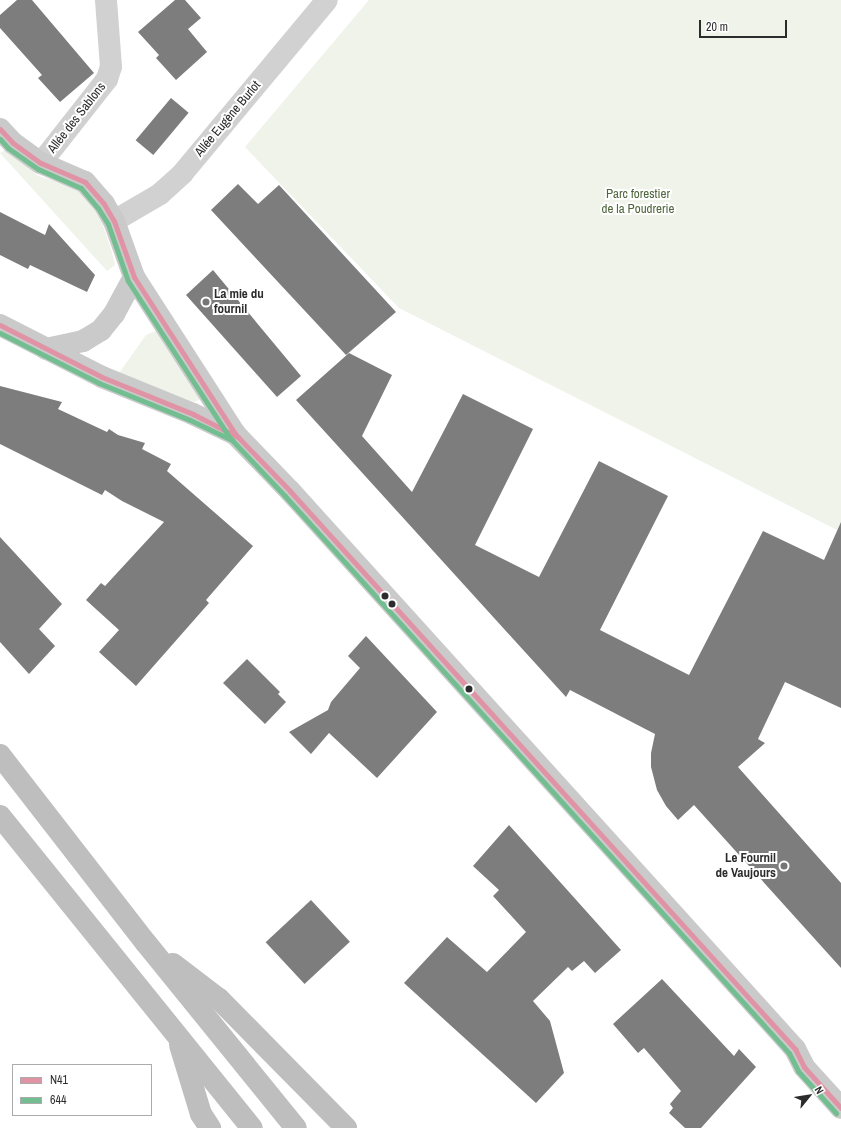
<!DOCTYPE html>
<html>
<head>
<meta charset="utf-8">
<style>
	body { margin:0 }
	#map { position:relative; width:841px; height:1128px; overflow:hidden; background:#fff; font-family:"Archivo Narrow",sans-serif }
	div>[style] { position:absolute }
	.green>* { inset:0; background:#eff3ea }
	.building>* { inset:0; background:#7d7d7d; transform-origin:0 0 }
	.street>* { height:22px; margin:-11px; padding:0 11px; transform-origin:11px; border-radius:11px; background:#d1d1d1 }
	.secondary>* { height:22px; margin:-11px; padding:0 11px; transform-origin:11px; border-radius:11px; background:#cacaca }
	.highway>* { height:22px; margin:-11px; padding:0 11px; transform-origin:11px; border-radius:11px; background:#bebebe }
	.bus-1>* { height:5px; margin:-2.5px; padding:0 2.5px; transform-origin:2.5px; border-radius:2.5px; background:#e193a6 }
	.bus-2>* { height:5px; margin:-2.5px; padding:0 2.5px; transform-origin:2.5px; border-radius:2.5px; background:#72be90 }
	.dots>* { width:11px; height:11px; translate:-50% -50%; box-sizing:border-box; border:2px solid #fff; border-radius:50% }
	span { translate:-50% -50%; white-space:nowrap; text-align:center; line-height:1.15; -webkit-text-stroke:4px #fff; paint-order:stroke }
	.street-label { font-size:13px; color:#2c2c2c }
	.park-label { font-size:13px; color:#4f653b }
	.poi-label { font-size:13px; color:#2c2c2c; font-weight:700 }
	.left { translate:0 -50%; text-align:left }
	.right { translate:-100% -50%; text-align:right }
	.legend { position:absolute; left:12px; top:1064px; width:140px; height:52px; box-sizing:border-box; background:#fff; border:1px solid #ababab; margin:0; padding:5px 7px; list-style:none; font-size:12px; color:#2c2c2c }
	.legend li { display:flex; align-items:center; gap:8px; height:20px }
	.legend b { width:20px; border:1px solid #ababab }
	.north { position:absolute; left:789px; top:1076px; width:40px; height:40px; -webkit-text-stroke:3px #fff; paint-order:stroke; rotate:60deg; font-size:11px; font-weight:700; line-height:16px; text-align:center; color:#2c2c2c }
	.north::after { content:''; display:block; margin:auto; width:14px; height:18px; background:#2c2c2c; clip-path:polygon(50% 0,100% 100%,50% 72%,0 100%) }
	.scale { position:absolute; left:699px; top:20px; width:88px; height:18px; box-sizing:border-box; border:2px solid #2c2c2c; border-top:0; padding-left:5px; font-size:12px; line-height:14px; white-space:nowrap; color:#2c2c2c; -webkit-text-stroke:3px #fff; paint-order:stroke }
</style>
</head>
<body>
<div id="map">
	<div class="green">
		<i style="clip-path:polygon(369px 0,841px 0,841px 532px,399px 308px,245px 147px)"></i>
		<i style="clip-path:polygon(7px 149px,38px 176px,69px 185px,88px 199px,102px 223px,112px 252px,115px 265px,107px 271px,0 153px)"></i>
		<i style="clip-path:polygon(156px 331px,201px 399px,194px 402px,117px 376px,146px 335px)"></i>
	</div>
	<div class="building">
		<i style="clip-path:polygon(17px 0,32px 0,94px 73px,60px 102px,38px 78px,42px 75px,0 28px,0 15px)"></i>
		<i style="clip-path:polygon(175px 0,185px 0,201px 18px,188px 29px,207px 52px,176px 80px,156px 58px,159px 55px,138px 32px)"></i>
		<i style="left:171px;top:98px;width:23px;height:55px;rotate:40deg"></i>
		<i style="clip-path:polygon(238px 184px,258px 204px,279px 185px,396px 312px,346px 355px,211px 210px)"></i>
		<i style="clip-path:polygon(0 212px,45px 235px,49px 224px,95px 275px,87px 292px,30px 265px,28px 269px,0 255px)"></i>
		<i style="clip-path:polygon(213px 270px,301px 376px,277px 397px,186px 295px)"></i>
		<i style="clip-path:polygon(349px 353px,392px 375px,362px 436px,412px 492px,463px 394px,533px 429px,475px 545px,539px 577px,599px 461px,668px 496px,600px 630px,689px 675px,763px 531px,824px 560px,841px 522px,841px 708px,785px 682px,758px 739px,765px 743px,738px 767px,841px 883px,841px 968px,694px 805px,678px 820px,666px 806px,657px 790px,651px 767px,651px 753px,655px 734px,570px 690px,566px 697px,296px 400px)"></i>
		<i style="clip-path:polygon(0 386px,62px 402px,58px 409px,107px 432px,109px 429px,118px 435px,145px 443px,142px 449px,171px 464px,167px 471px,253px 546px,206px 600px,209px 603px,136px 686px,99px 652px,119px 630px,86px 600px,101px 583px,105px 586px,164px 522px,122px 501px,105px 490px,102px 495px,0 444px)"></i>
		<i style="clip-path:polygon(0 537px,62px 604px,39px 629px,55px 646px,29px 674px,0 642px)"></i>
		<i style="clip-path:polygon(366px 636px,437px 712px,377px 778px,329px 733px,311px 754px,289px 732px,328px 710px,331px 702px,360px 668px,348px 656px)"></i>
		<i style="clip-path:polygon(247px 659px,280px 692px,278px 694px,286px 702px,265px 724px,223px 683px)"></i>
		<i style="clip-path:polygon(509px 825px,621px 950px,595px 973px,584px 961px,572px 971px,568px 967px,533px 1001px,550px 1021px,564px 1073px,536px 1103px,404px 983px,447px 937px,487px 972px,526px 932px,493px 896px,499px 890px,473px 866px)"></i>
		<i style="left:311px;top:900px;width:57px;height:62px;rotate:47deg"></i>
		<i style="clip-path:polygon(662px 979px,734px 1056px,739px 1049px,756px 1067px,701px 1128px,685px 1128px,669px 1113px,673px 1108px,670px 1104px,681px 1091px,644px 1048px,638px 1053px,613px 1024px)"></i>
	</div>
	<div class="street">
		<i style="left:41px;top:163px;width:107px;rotate:-51.8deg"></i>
		<i style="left:107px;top:79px;width:13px;rotate:-72deg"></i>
		<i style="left:111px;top:67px;width:67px;rotate:-94.3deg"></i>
		<i style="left:114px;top:221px;width:53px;rotate:-30.4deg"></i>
		<i style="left:160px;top:194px;width:30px;rotate:-42deg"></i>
		<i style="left:182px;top:174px;width:226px;rotate:-50.2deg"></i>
	</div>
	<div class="secondary">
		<i style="left:0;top:129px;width:19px;rotate:47deg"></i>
		<i style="left:13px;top:143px;width:34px;rotate:36deg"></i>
		<i style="left:41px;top:163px;width:48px;rotate:23.4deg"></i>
		<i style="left:85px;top:182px;width:29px;rotate:49deg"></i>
		<i style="left:104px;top:204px;width:20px;rotate:60deg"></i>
		<i style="left:114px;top:221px;width:59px;rotate:70.3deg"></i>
		<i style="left:134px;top:277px;width:187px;rotate:57.2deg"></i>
		<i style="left:235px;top:434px;width:79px;rotate:46deg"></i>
		<i style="left:290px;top:491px;width:753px;rotate:47.85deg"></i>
		<i style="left:795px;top:1049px;width:20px;rotate:63deg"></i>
		<i style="left:804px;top:1067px;width:55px;rotate:47.9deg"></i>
		<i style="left:0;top:325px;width:114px;rotate:27deg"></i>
		<i style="left:102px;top:377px;width:98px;rotate:22.1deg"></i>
		<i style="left:193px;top:414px;width:47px;rotate:25.5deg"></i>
		<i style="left:46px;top:349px;width:38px;rotate:-12deg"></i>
		<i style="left:83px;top:341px;width:21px;rotate:-31deg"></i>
		<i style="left:101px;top:330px;width:21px;rotate:-51deg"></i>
		<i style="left:114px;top:314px;width:42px;rotate:-61.6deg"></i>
	</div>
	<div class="highway">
		<i style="left:0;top:755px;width:238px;rotate:52.2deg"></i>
		<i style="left:146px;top:943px;width:238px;rotate:51deg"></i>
		<i style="left:0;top:816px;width:401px;rotate:51.1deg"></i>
		<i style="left:173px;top:964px;width:58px;rotate:37.3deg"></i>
		<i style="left:219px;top:999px;width:181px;rotate:45.4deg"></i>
		<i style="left:180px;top:1045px;width:72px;rotate:73.1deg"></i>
		<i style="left:201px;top:1114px;width:17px;rotate:57deg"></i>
	</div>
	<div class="bus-1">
		<i style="left:0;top:129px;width:19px;rotate:47deg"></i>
		<i style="left:13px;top:143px;width:34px;rotate:36deg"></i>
		<i style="left:41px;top:163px;width:48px;rotate:23.4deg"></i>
		<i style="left:85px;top:182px;width:29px;rotate:49deg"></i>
		<i style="left:104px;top:204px;width:20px;rotate:60deg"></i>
		<i style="left:114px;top:221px;width:59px;rotate:70.3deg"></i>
		<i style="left:134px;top:277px;width:187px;rotate:57.2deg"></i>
		<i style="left:235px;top:434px;width:79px;rotate:46deg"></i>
		<i style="left:290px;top:491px;width:753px;rotate:47.85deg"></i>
		<i style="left:795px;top:1049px;width:20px;rotate:63deg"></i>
		<i style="left:804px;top:1067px;width:55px;rotate:47.9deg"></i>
		<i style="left:0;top:325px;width:114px;rotate:27deg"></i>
		<i style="left:102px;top:377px;width:98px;rotate:22.1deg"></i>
		<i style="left:193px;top:414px;width:51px;rotate:27.1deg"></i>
	</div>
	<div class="bus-2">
		<i style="left:0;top:139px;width:12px;rotate:48deg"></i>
		<i style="left:8px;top:148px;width:37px;rotate:35deg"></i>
		<i style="left:38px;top:169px;width:47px;rotate:23.8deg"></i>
		<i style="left:81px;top:188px;width:26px;rotate:50deg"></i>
		<i style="left:98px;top:208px;width:19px;rotate:58deg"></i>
		<i style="left:108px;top:224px;width:60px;rotate:70.7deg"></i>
		<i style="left:128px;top:281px;width:187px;rotate:57deg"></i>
		<i style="left:230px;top:438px;width:80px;rotate:46.5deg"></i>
		<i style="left:285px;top:496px;width:751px;rotate:47.86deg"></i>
		<i style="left:789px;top:1053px;width:20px;rotate:63deg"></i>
		<i style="left:798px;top:1071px;width:57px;rotate:47.9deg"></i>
		<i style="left:0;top:333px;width:111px;rotate:26.8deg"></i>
		<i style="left:99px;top:383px;width:98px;rotate:22.1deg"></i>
		<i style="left:190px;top:420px;width:47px;rotate:25.5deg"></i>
	</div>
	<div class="dots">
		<i style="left:206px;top:302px;background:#767676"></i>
		<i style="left:385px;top:596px;background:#2c2c2c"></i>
		<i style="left:392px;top:604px;background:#2c2c2c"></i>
		<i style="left:469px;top:689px;background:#2c2c2c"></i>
		<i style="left:784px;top:866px;background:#767676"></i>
	</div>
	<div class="street-label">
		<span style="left:77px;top:118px;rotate:-52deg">Allée des Sablons</span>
		<span style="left:228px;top:119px;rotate:-50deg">Allée Eugène Burlot</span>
	</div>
	<div class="park-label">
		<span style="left:638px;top:202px">Parc forestier<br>de la Poudrerie</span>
	</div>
	<div class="poi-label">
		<span class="left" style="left:214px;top:302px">La mie du<br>fournil</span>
		<span class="right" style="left:776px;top:866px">Le Fournil<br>de Vaujours</span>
	</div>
	<ul class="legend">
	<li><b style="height:5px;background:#e193a6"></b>N41</li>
	<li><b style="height:5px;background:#72be90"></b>644</li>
	</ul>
	<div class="north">N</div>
	<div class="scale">20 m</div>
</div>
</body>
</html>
